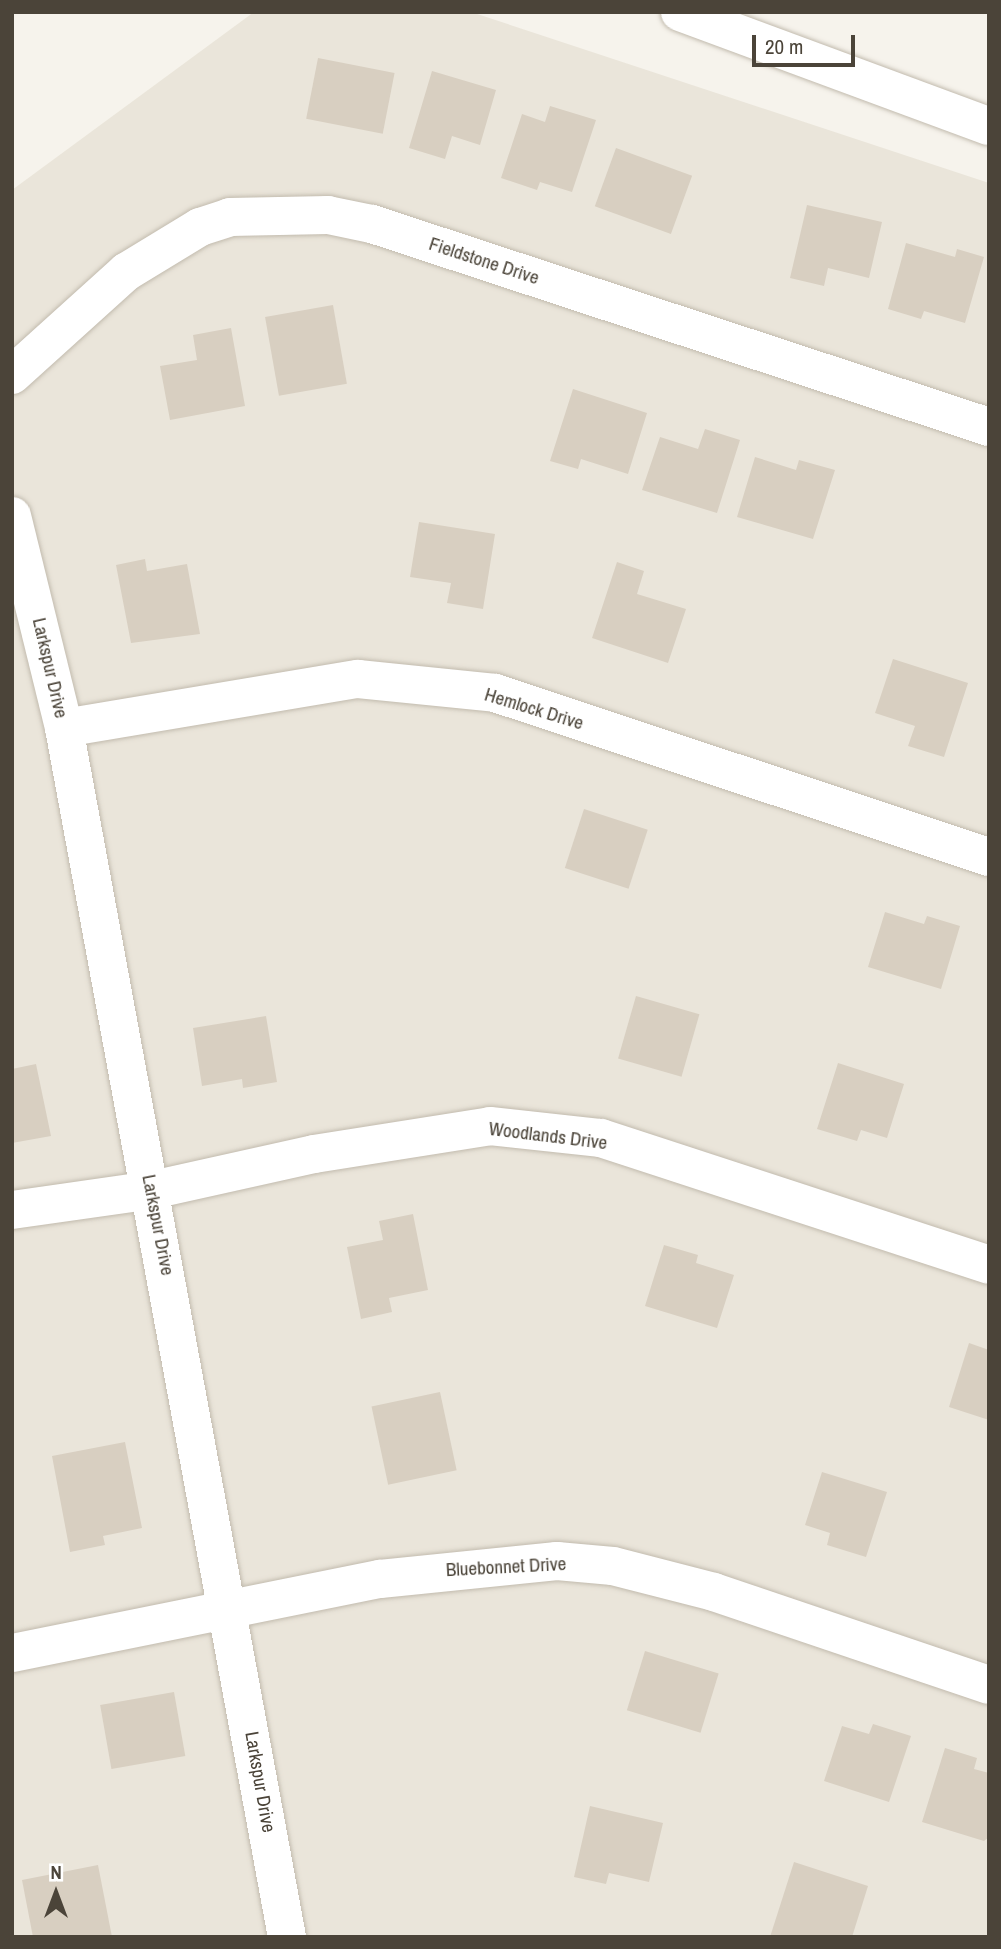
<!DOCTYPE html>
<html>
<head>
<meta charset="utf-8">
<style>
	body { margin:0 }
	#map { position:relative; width:1001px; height:1949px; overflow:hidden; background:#f6f3ec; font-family:"Archivo Narrow",sans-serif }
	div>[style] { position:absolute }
	.residential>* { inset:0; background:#eae5da }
	.building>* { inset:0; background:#d8cfc1; transform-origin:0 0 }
	.roads { filter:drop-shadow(0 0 2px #c2bbae) drop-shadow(0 0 2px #c2bbae) }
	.minor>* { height:38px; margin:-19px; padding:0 19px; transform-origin:19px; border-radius:19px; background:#fff }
	.tertiary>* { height:38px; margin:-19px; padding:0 19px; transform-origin:19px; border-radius:19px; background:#fff }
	span { translate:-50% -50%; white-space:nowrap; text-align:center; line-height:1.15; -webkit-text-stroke:6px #fff; paint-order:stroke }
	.street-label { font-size:19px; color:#4b4439 }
	.frame { position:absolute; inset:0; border:14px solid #4b4439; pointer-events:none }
	.north { position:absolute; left:21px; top:1858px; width:70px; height:70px; -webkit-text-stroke:5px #fff; paint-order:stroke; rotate:0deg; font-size:19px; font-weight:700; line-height:28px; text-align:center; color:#4b4439 }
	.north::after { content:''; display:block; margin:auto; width:24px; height:32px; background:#4b4439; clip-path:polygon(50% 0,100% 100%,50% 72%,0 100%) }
	.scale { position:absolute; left:752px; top:35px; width:103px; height:32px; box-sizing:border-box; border:4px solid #4b4439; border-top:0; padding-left:9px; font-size:21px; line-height:24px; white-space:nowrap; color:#4b4439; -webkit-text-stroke:5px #fff; paint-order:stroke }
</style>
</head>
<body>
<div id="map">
	<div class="residential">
		<i style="clip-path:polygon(254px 12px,471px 12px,989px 183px,989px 1937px,12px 1937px,12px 190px)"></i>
	</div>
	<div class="building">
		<i style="left:318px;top:58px;width:78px;height:62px;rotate:11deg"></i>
		<i style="clip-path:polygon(432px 71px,496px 90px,480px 145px,452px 136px,445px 159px,409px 148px)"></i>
		<i style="clip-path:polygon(550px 106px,596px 120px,572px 192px,540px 182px,537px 190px,501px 178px,522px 114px,545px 122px)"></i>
		<i style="left:616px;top:148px;width:81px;height:62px;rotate:20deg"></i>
		<i style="clip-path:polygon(807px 205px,882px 222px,869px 278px,828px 268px,824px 286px,790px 278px)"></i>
		<i style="clip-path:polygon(906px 243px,955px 257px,957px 249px,984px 257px,965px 323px,924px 311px,921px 319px,888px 309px)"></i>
		<i style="left:333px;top:305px;width:80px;height:69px;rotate:80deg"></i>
		<i style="clip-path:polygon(231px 328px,245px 406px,170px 420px,160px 366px,197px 360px,193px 335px)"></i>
		<i style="clip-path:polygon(573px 389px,647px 413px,628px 474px,581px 459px,578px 469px,550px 461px)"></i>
		<i style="clip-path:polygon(705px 429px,740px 440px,717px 513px,642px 490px,660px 437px,698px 449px)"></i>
		<i style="clip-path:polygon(755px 457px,796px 470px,799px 460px,835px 470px,813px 539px,737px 517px)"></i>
		<i style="clip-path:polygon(419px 522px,495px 534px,483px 609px,447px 603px,451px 583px,410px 577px)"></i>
		<i style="clip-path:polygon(145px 559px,147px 571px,187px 564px,200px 634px,131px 643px,116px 565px)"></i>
		<i style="clip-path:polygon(617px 562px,644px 571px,637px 594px,686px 609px,668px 663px,592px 638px)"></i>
		<i style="clip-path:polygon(893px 659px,968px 683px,944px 757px,908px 746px,915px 726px,875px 713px)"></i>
		<i style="left:584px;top:809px;width:67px;height:62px;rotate:18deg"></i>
		<i style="clip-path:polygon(885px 912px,924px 924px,927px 916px,960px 926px,941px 989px,868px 967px)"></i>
		<i style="left:636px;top:996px;width:66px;height:65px;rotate:16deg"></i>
		<i style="clip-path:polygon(266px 1016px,277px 1082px,243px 1088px,242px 1079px,202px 1086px,193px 1028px)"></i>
		<i style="clip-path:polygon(838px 1063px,904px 1084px,887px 1138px,861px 1130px,857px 1141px,817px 1129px)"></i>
		<i style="clip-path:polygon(36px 1064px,51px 1136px,12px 1143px,12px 1069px)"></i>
		<i style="clip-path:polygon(413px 1214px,428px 1290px,389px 1298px,392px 1312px,361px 1319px,347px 1247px,383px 1240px,379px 1221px)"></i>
		<i style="clip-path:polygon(664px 1245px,698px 1255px,696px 1263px,734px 1275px,717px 1328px,645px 1306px)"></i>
		<i style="clip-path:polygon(969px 1343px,989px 1350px,989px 1420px,949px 1407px)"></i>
		<i style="left:440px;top:1392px;width:80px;height:70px;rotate:78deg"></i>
		<i style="clip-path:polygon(125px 1442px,142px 1528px,103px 1536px,105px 1545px,70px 1552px,52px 1456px)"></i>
		<i style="clip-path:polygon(822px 1472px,887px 1492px,866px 1557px,827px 1545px,830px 1533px,805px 1525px)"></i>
		<i style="left:645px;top:1651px;width:77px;height:62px;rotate:17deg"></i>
		<i style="left:174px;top:1692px;width:65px;height:75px;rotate:80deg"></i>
		<i style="clip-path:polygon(873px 1724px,911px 1736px,889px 1802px,824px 1781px,842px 1726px,869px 1734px)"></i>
		<i style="clip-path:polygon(945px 1748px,977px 1758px,974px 1769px,989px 1773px,989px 1837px,984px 1841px,922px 1822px)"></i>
		<i style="clip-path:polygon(590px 1806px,663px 1823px,649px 1882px,609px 1873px,606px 1884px,574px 1877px)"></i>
		<i style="clip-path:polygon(794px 1862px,868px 1886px,852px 1937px,770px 1937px)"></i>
		<i style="clip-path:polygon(98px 1865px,112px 1937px,33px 1937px,22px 1880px)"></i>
	</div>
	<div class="roads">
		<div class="minor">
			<i style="left:12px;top:375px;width:154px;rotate:-42.1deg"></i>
			<i style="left:126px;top:272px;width:87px;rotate:-31.3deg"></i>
			<i style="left:200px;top:227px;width:32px;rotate:-18deg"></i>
			<i style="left:230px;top:217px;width:98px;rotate:-1.2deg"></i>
			<i style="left:328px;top:215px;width:45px;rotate:11.6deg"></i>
			<i style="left:372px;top:224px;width:650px;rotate:18.21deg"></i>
			<i style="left:12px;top:516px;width:218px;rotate:76.2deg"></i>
			<i style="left:64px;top:728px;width:1229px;rotate:79.55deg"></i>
			<i style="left:64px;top:728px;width:298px;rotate:-9.5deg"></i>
			<i style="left:358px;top:679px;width:138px;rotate:5.8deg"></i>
			<i style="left:495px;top:693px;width:521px;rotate:18.37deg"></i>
			<i style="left:12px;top:1210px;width:141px;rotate:-8.1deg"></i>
			<i style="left:152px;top:1190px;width:166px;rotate:-12.5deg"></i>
			<i style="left:314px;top:1154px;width:178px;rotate:-9deg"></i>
			<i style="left:490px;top:1126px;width:112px;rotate:6.2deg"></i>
			<i style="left:601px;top:1138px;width:408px;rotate:18.1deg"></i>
			<i style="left:12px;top:1653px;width:375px;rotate:-11.4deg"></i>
			<i style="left:380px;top:1579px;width:178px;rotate:-5.8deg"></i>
			<i style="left:557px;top:1561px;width:56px;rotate:5.1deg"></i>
			<i style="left:613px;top:1566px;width:104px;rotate:14.4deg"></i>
			<i style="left:714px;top:1592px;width:290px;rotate:18.7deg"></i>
		</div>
		<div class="tertiary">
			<i style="left:680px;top:12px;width:329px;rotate:20.3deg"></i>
		</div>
	</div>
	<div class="street-label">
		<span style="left:484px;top:261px;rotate:18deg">Fieldstone Drive</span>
		<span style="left:50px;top:668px;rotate:77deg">Larkspur Drive</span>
		<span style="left:534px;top:709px;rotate:17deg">Hemlock Drive</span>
		<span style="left:548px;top:1136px;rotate:7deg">Woodlands Drive</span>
		<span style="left:158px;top:1225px;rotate:79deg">Larkspur Drive</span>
		<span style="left:506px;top:1567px;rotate:-3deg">Bluebonnet Drive</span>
		<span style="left:260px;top:1782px;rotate:80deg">Larkspur Drive</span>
	</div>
	<div class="frame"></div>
	<div class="north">N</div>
	<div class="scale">20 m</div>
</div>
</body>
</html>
